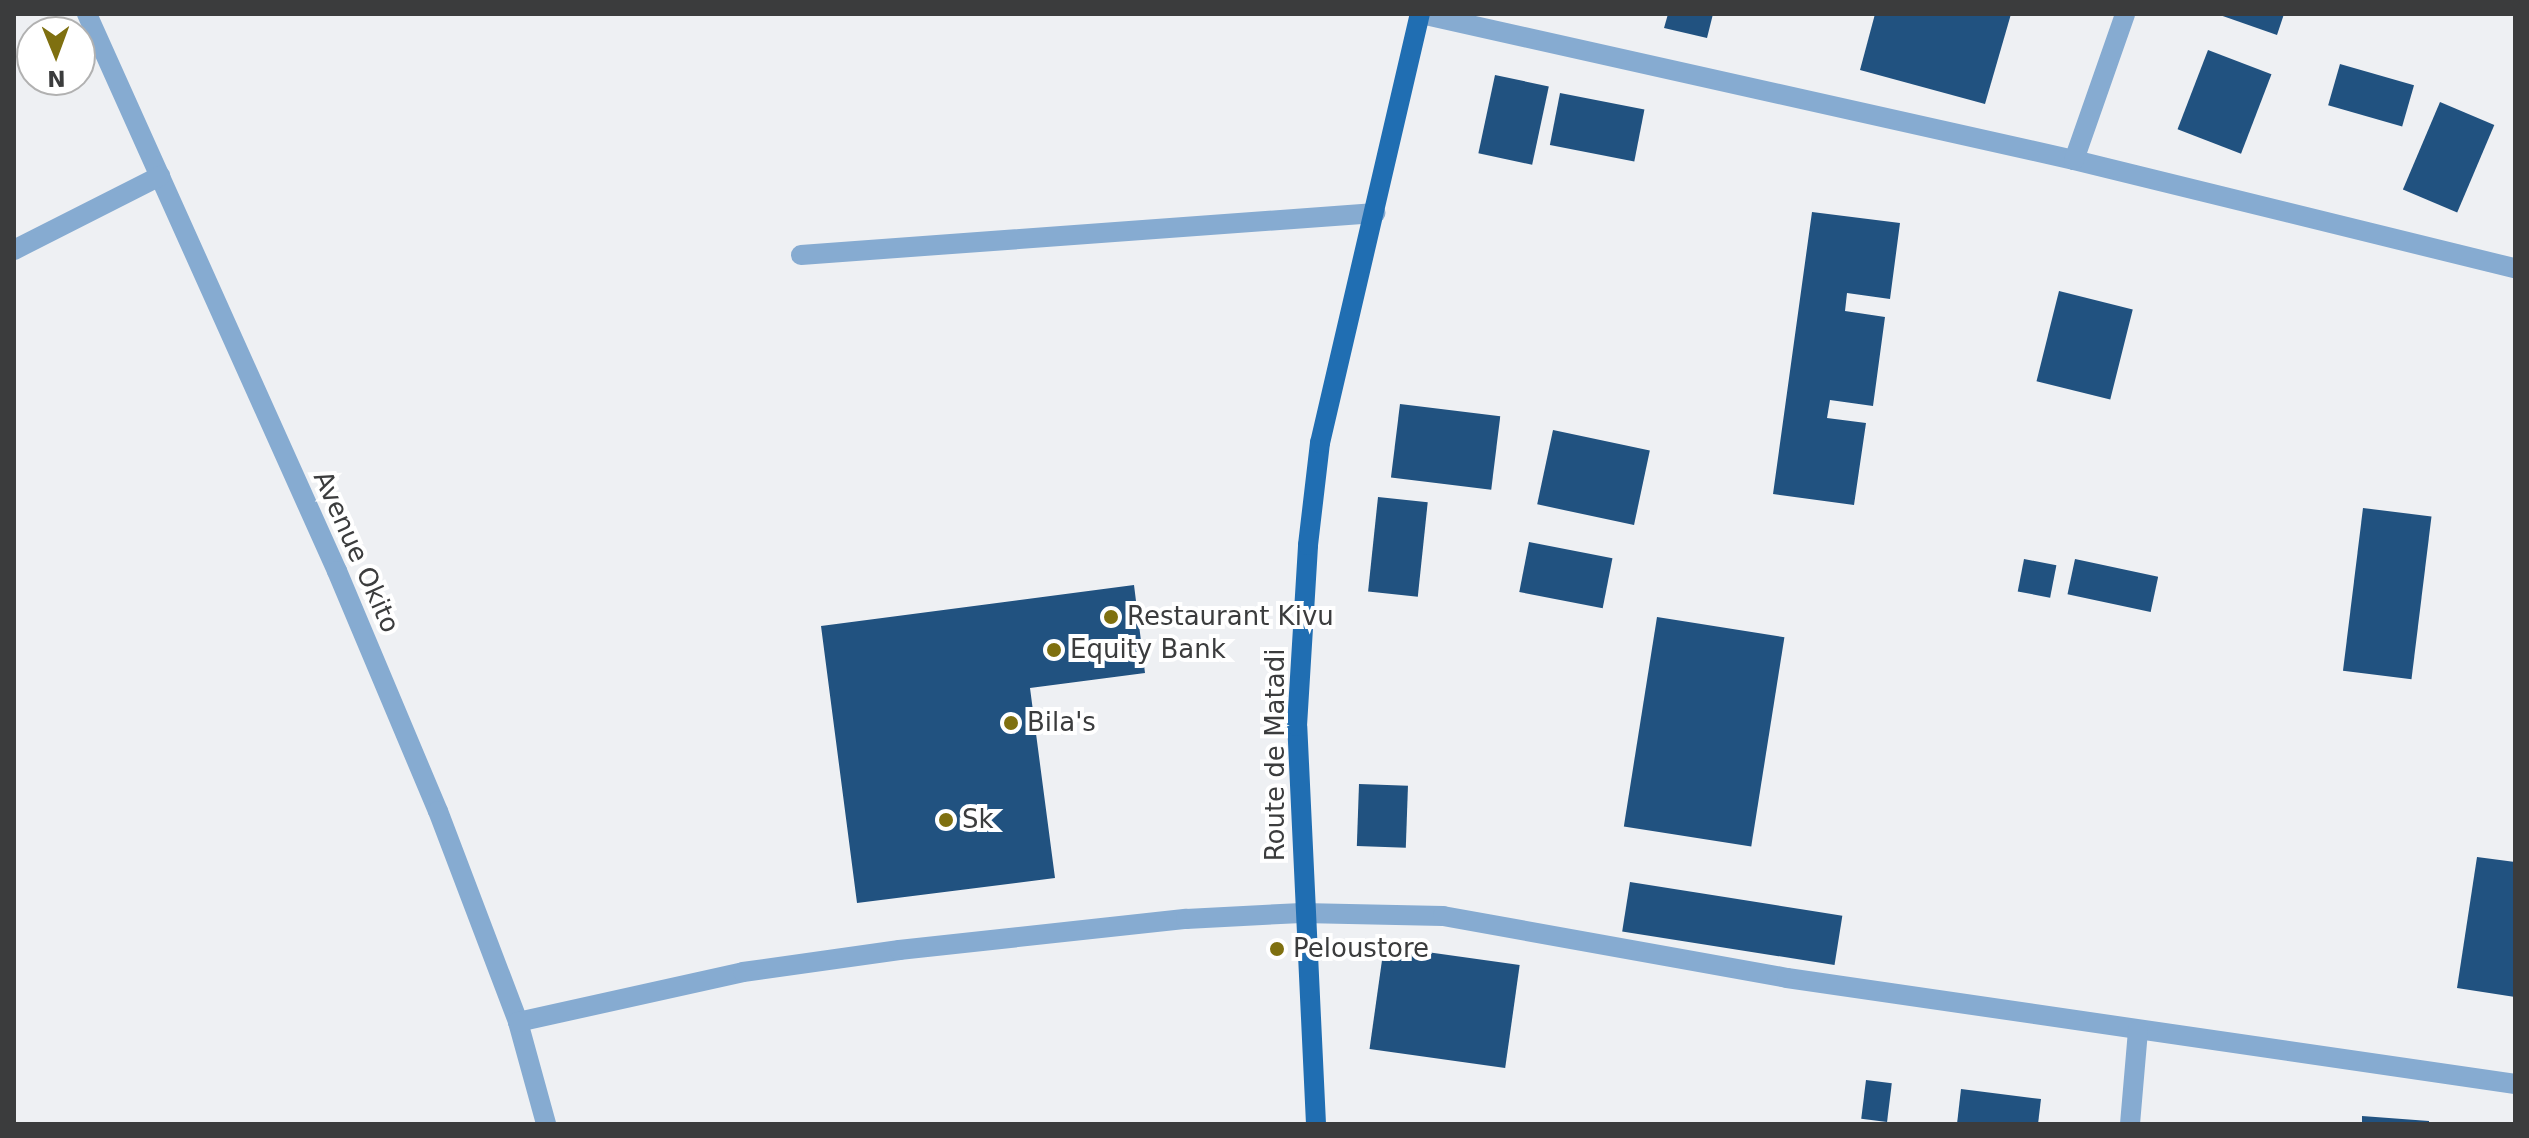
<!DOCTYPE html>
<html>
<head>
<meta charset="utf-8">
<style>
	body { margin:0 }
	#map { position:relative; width:2529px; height:1138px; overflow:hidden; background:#eef0f3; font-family:"DejaVu Sans",sans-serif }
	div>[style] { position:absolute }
	.building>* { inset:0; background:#215280; transform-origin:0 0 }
	.minor>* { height:20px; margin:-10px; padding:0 10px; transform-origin:10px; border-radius:10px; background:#86abd1 }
	.major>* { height:20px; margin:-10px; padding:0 10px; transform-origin:10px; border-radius:10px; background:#206eb2 }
	.dots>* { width:22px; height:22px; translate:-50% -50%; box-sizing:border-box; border:4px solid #fff; border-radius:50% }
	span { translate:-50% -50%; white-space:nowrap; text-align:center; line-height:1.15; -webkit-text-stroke:8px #fff; paint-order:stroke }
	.street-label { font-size:26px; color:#3b3c3d }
	.poi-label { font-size:26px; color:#3b3c3d }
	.left { translate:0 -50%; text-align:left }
	.frame { position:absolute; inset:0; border:16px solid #3b3c3d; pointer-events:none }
	.north { position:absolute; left:16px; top:16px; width:80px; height:80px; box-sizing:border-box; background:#fff; border:2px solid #b1b1b1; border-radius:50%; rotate:179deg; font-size:22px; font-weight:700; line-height:32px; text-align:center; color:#3b3c3d }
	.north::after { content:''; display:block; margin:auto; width:28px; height:36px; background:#7f7010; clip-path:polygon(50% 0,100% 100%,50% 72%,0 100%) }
</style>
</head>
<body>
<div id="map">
	<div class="building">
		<i style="clip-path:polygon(1668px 14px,1713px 14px,1707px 38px,1664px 28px)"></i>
		<i style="clip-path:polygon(1875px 14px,2011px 14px,1985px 104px,1860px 70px)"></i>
		<i style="clip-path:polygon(2217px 14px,2284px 14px,2277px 35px)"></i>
		<i style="left:2208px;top:50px;width:68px;height:85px;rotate:21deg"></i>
		<i style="left:2340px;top:64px;width:77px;height:43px;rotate:16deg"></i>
		<i style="left:1495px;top:75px;width:55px;height:80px;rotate:12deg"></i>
		<i style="left:1560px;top:93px;width:86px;height:53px;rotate:11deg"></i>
		<i style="left:2440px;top:102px;width:59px;height:95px;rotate:23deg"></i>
		<i style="clip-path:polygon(1812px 212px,1900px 223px,1890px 299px,1847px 293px,1845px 311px,1885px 317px,1873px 406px,1830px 400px,1827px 418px,1866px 423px,1854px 505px,1773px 494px)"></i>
		<i style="left:2059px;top:291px;width:76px;height:93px;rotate:14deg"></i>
		<i style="left:1400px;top:404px;width:101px;height:74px;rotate:7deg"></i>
		<i style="left:1553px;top:430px;width:99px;height:76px;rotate:12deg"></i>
		<i style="left:1378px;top:497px;width:50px;height:95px;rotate:6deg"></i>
		<i style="left:2363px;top:508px;width:69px;height:164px;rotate:7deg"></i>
		<i style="left:1529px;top:542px;width:85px;height:51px;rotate:11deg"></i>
		<i style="left:2024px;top:559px;width:33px;height:33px;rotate:11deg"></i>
		<i style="left:2075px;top:559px;width:85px;height:36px;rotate:12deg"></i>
		<i style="clip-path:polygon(1134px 585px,1145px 673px,1030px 688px,1055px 878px,857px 903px,821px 626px)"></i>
		<i style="left:1657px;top:617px;width:129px;height:212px;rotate:9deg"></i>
		<i style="left:1359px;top:784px;width:49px;height:62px;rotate:2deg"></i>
		<i style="clip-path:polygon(2477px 857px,2515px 862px,2515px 997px,2457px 988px)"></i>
		<i style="left:1630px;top:882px;width:215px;height:50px;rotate:9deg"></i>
		<i style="left:1384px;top:946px;width:137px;height:104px;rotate:8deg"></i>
		<i style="left:1866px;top:1080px;width:26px;height:39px;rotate:7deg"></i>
		<i style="clip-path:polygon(1961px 1089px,2041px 1099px,2038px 1124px,1957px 1124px)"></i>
		<i style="clip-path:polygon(2362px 1116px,2429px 1121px,2429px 1124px,2362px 1124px)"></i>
	</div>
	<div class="minor">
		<i style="left:87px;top:14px;width:611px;rotate:65.83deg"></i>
		<i style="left:337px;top:571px;width:260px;rotate:67.2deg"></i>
		<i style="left:438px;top:811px;width:226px;rotate:69.2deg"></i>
		<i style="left:518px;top:1022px;width:106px;rotate:74.6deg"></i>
		<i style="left:1421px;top:14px;width:669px;rotate:12.6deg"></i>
		<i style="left:2074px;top:160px;width:454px;rotate:13.8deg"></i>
		<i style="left:2074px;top:160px;width:155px;rotate:-70.7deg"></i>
		<i style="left:14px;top:250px;width:164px;rotate:-26.9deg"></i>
		<i style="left:801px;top:255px;width:576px;rotate:-4.18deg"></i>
		<i style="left:518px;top:1022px;width:230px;rotate:-12.5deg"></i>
		<i style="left:743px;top:972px;width:158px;rotate:-8deg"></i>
		<i style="left:899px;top:950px;width:289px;rotate:-6.2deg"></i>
		<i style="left:1186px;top:919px;width:116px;rotate:-3deg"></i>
		<i style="left:1302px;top:913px;width:141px;rotate:1.2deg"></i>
		<i style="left:1443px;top:916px;width:350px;rotate:10.2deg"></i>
		<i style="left:1787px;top:978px;width:736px;rotate:8.28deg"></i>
		<i style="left:2130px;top:1124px;width:94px;rotate:-85.1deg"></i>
	</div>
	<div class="major">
		<i style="left:1316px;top:1124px;width:398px;rotate:-92.7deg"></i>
		<i style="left:1297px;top:726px;width:181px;rotate:-86.5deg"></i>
		<i style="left:1308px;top:545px;width:103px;rotate:-83.3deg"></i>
		<i style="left:1320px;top:443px;width:441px;rotate:-76.9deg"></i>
	</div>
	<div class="dots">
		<i style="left:1111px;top:617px;background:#7f7010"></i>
		<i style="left:1054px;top:650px;background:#7f7010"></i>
		<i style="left:1011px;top:723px;background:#7f7010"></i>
		<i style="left:946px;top:820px;background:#7f7010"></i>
		<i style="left:1277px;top:949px;background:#7f7010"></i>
	</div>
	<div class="street-label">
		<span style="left:356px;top:552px;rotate:66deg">Avenue Okito</span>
		<span style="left:1276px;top:755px;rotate:-90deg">Route de Matadi</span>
	</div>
	<div class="poi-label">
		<span class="left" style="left:1127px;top:617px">Restaurant Kivu</span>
		<span class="left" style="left:1070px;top:650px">Equity Bank</span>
		<span class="left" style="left:1027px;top:723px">Bila's</span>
		<span class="left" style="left:962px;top:820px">Sk</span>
		<span class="left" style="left:1293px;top:949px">Peloustore</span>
	</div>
	<div class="frame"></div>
	<div class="north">N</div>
</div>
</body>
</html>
